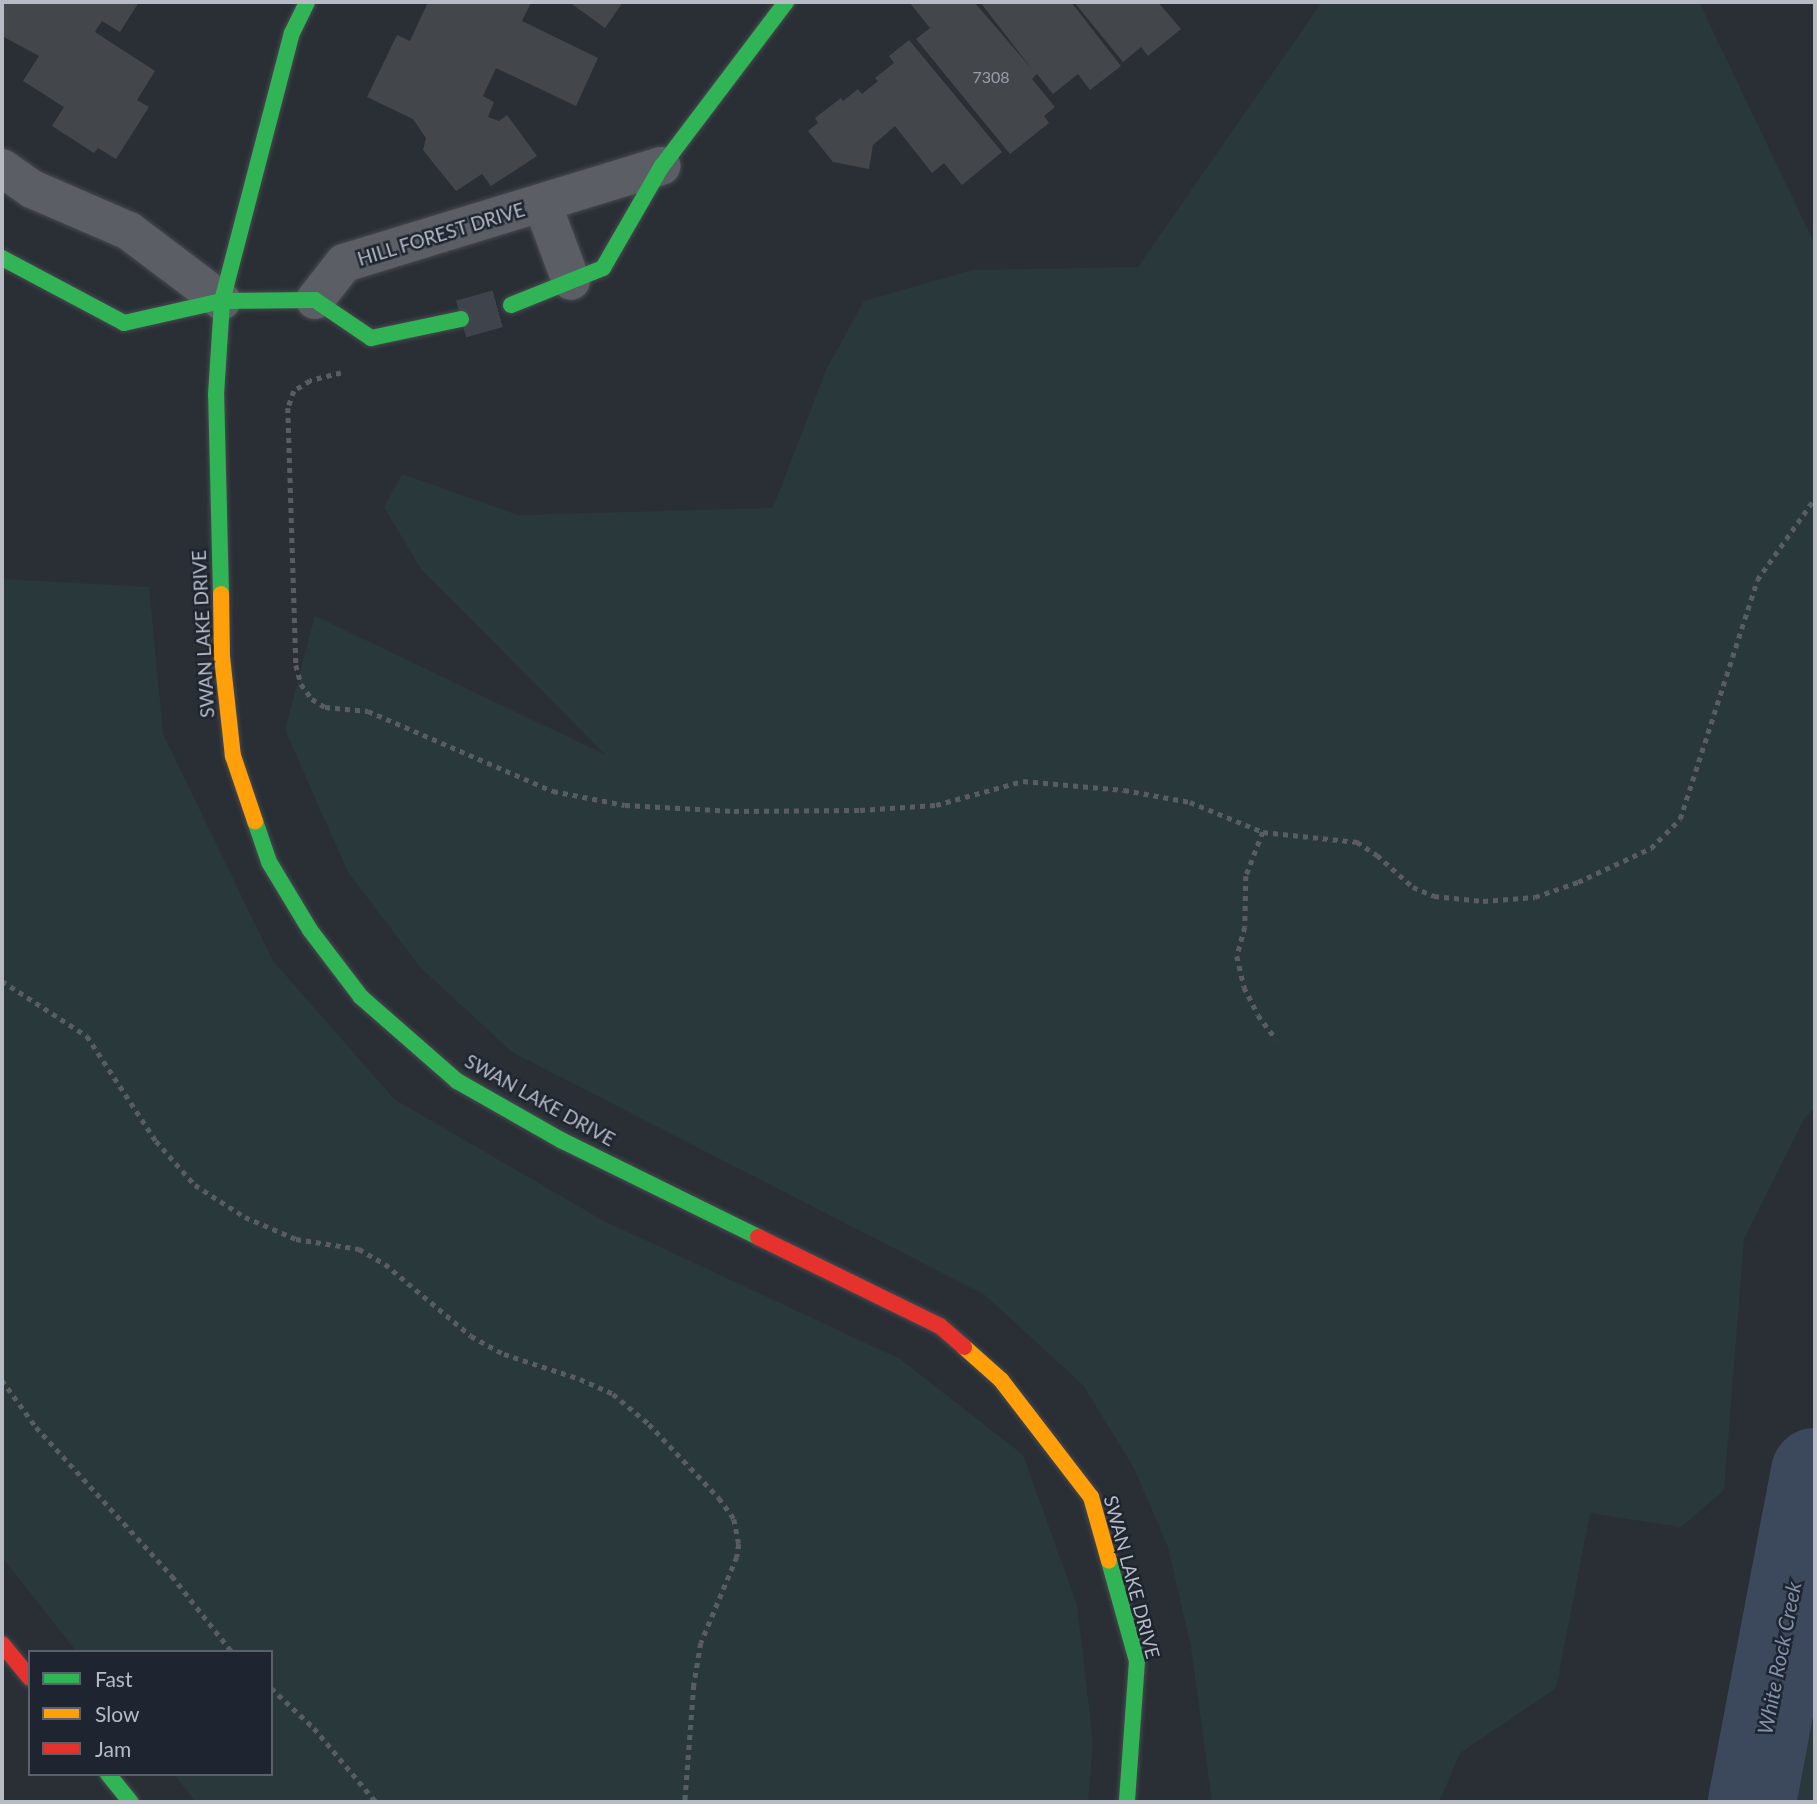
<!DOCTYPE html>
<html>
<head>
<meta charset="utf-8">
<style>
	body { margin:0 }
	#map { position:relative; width:1817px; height:1804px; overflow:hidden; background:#2a2f36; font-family:Lato,sans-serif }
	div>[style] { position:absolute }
	.green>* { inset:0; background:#29393b }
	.river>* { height:88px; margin:-44px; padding:0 44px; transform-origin:44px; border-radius:44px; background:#3c495d }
	.building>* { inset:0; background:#43474c }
	.secondary-tunnel>* { height:38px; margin-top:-19px; transform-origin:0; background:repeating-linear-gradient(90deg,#3f444c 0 38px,transparent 0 57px) }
	.path>* { height:4.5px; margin-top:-2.25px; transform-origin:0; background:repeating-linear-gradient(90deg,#595d61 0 5px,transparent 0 10px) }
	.roads { filter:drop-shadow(0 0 2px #474a4f) drop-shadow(0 0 2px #474a4f) }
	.street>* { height:38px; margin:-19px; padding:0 19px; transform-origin:19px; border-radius:19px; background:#5b5e64 }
	.fast>* { height:16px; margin:-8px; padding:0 8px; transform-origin:8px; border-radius:8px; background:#30b455 }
	.slow>* { height:16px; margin:-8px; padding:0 8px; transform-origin:8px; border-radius:8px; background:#ff9f0a }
	.jam>* { height:16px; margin:-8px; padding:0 8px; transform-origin:8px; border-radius:8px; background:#e5322d }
	span { translate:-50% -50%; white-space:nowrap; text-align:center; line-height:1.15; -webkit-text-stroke:5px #1f2530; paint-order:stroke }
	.number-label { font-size:16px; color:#999ea8 }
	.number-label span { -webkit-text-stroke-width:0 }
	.street-label { font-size:19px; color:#b6bbc6 }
	.water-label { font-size:21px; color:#8191aa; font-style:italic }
	.frame { position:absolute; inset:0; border:4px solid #b6bbc6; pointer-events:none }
	.legend { position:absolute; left:28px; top:1650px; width:245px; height:126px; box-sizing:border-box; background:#1f2530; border:2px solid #5b616c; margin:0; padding:9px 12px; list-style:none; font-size:21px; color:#b6bbc6 }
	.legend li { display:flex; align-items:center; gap:14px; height:35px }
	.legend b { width:35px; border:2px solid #5b616c }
</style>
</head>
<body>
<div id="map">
	<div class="green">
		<i style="clip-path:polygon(1322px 2px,1699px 2px,1815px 245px,1815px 1107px,1804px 1119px,1744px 1239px,1724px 1490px,1681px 1527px,1590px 1513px,1556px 1688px,1460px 1753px,1439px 1802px,1212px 1802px,1191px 1647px,1168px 1547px,1134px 1468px,1083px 1385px,985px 1295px,512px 1052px,421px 968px,348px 872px,285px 730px,315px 616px,606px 755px,421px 569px,384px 507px,402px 474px,518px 515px,773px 508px,826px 370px,864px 301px,973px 270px,1138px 267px)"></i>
		<i style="clip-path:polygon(2px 579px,149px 587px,163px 734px,273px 961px,394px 1099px,602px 1220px,900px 1359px,1023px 1455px,1077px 1605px,1093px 1742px,1088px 1802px,196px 1802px,174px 1774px,271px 1774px,271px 1652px,77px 1652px,2px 1557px)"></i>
		<i style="clip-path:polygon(1815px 1711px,1815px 1802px,1795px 1802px)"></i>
	</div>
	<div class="river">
		<i style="left:1752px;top:1802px;width:336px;rotate:-79.2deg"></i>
	</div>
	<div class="building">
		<i style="clip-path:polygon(2px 2px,139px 2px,120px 32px,102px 21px,95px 32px,155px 71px,137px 100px,149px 107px,116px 159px,98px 148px,94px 153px,52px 126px,64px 107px,23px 81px,39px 56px,2px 36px)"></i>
		<i style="clip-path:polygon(428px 2px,529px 2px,531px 3px,522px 21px,598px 58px,576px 106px,496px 68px,483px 96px,494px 102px,488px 117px,499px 121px,507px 115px,537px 156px,491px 186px,482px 174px,456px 191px,423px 150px,426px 138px,413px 119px,367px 97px,397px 35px,410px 41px)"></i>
		<i style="clip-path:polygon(569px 2px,623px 2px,605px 28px)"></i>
		<i style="clip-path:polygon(909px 2px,974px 2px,1032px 69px,980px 2px,1071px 2px,1121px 66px,1090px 90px,1078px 74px,1053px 94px,1037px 74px,1032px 79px,1055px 107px,1044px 116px,1049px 123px,1010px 154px,916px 39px,930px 28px)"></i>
		<i style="clip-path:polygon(1074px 2px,1158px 2px,1181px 29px,1148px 56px,1141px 47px,1123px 62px)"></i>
		<i style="clip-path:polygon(909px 40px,1002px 152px,962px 185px,944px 163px,932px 173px,895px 126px,873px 145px,869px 169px,833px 162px,808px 131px,818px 123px,815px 118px,841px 98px,843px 101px,858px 89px,862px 94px,878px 81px,875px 78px,894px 63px,889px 56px)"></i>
	</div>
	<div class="secondary-tunnel">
		<i style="left:461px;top:319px;width:52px;rotate:-15.6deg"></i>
	</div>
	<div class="path">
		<i style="left:341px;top:373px;width:32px;rotate:166deg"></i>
		<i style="left:310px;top:381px;width:19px;rotate:148deg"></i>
		<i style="left:294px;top:391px;width:18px;rotate:109deg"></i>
		<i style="left:288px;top:408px;width:257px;rotate:88.2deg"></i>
		<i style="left:296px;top:665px;width:20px;rotate:75deg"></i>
		<i style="left:301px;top:684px;width:19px;rotate:54deg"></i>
		<i style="left:312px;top:699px;width:15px;rotate:32deg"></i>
		<i style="left:325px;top:707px;width:43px;rotate:5.3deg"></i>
		<i style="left:368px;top:711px;width:202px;rotate:23.4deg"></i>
		<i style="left:553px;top:791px;width:73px;rotate:11deg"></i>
		<i style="left:625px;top:805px;width:109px;rotate:3.2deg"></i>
		<i style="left:734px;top:811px;width:126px;rotate:-0.5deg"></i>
		<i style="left:860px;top:810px;width:76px;rotate:-3.8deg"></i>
		<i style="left:936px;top:805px;width:90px;rotate:-15.4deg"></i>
		<i style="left:1023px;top:781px;width:101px;rotate:5.1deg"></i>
		<i style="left:1124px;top:790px;width:67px;rotate:10.3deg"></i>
		<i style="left:1190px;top:802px;width:79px;rotate:22.3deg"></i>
		<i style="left:1263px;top:832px;width:47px;rotate:111.1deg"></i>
		<i style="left:1246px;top:876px;width:51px;rotate:91.1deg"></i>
		<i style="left:1245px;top:927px;width:30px;rotate:105deg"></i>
		<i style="left:1237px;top:956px;width:32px;rotate:77deg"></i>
		<i style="left:1244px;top:987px;width:31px;rotate:63deg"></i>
		<i style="left:1258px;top:1015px;width:30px;rotate:53deg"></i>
		<i style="left:1263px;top:832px;width:95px;rotate:6.1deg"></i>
		<i style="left:1357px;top:842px;width:24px;rotate:33deg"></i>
		<i style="left:1377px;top:855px;width:48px;rotate:41.6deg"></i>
		<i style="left:1413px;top:887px;width:23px;rotate:23deg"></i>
		<i style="left:1434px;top:896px;width:49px;rotate:5.8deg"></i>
		<i style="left:1483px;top:901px;width:52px;rotate:-4.4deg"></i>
		<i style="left:1535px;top:897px;width:46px;rotate:-19.2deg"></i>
		<i style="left:1578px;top:882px;width:81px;rotate:-25deg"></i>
		<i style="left:1651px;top:848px;width:41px;rotate:-45deg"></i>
		<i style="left:1680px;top:819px;width:251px;rotate:-72.1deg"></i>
		<i style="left:1757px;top:580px;width:100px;rotate:-54.7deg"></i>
		<i style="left:2px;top:981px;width:101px;rotate:32.9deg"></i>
		<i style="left:87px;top:1036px;width:126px;rotate:56.7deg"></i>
		<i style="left:156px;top:1141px;width:59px;rotate:48.4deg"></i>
		<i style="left:195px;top:1185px;width:59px;rotate:32.6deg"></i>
		<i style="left:245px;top:1217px;width:56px;rotate:23.3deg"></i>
		<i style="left:296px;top:1239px;width:64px;rotate:9deg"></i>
		<i style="left:359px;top:1249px;width:30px;rotate:30deg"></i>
		<i style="left:385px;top:1264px;width:112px;rotate:39.9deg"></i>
		<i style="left:471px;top:1336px;width:38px;rotate:29deg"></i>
		<i style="left:504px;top:1354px;width:80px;rotate:18.2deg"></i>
		<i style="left:580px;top:1379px;width:36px;rotate:24deg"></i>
		<i style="left:613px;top:1394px;width:47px;rotate:39.8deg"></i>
		<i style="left:649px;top:1424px;width:102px;rotate:46.6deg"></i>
		<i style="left:719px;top:1498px;width:26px;rotate:54deg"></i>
		<i style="left:734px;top:1519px;width:25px;rotate:79deg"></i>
		<i style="left:739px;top:1544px;width:13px;rotate:99deg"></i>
		<i style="left:737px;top:1557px;width:93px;rotate:112.7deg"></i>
		<i style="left:701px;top:1643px;width:43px;rotate:99.5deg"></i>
		<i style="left:694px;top:1685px;width:117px;rotate:94.4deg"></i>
		<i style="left:2px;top:1380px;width:58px;rotate:54.1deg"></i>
		<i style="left:36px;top:1427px;width:202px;rotate:47.6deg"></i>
		<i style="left:172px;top:1576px;width:97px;rotate:51.7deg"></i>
		<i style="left:271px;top:1688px;width:59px;rotate:42.9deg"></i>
		<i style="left:314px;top:1728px;width:97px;rotate:50deg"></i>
	</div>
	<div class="roads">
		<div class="street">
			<i style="left:2px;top:168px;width:37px;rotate:35deg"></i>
			<i style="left:32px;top:189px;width:106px;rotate:23.4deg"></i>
			<i style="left:129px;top:231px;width:116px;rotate:37deg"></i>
			<i style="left:542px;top:203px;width:83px;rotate:69.6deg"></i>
			<i style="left:315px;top:300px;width:47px;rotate:-51.9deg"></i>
			<i style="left:344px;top:263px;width:332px;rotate:-17deg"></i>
		</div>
		<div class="fast">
			<i style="left:2px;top:258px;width:138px;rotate:28deg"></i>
			<i style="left:124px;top:323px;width:100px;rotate:-12.7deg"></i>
			<i style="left:222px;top:301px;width:93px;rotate:-0.6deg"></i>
			<i style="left:315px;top:300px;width:68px;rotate:34.2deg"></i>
			<i style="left:371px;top:338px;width:92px;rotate:-11.9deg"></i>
			<i style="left:511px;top:305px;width:99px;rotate:-21.9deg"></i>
			<i style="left:603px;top:268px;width:118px;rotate:-60deg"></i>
			<i style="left:662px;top:166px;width:206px;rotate:-52.9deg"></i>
			<i style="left:221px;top:594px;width:199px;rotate:-91.4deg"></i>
			<i style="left:216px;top:395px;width:94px;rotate:-86.3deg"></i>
			<i style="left:222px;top:301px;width:277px;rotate:-75.4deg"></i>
			<i style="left:292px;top:33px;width:34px;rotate:-64deg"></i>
			<i style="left:255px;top:821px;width:43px;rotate:71.1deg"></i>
			<i style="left:269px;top:862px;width:79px;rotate:58.9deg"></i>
			<i style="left:310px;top:930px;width:84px;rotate:52.7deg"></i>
			<i style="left:361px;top:997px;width:128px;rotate:41.2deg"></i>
			<i style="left:457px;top:1081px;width:120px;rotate:29.6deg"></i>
			<i style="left:561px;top:1140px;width:220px;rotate:26.2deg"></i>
			<i style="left:1109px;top:1561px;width:104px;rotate:74.4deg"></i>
			<i style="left:1137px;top:1661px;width:141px;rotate:94.1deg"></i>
			<i style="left:108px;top:1774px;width:36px;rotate:51deg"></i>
		</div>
		<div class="slow">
			<i style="left:221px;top:594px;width:63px;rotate:89.1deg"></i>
			<i style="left:222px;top:657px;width:100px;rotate:83.7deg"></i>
			<i style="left:233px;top:756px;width:69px;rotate:71.3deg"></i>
			<i style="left:964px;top:1347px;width:50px;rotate:41.7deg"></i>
			<i style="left:1001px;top:1380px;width:148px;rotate:52.4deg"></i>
			<i style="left:1091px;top:1497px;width:66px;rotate:74.3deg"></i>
		</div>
		<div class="jam">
			<i style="left:758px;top:1237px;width:203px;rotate:26.1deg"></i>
			<i style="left:940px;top:1326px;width:32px;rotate:41deg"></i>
			<i style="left:2px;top:1644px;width:44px;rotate:50.5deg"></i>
		</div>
	</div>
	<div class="number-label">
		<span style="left:991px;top:77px">7308</span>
	</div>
	<div class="street-label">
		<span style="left:441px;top:234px;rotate:-17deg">HILL FOREST DRIVE</span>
		<span style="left:203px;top:634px;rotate:-93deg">SWAN LAKE DRIVE</span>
		<span style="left:540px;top:1100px;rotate:29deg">SWAN LAKE DRIVE</span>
		<span style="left:1132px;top:1577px;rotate:75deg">SWAN LAKE DRIVE</span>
	</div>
	<div class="water-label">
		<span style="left:1779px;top:1658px;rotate:-79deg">White Rock Creek</span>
	</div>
	<div class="frame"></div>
	<ul class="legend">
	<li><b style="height:9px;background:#30b455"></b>Fast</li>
	<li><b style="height:9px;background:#ff9f0a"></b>Slow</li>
	<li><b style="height:9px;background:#e5322d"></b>Jam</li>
	</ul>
</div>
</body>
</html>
